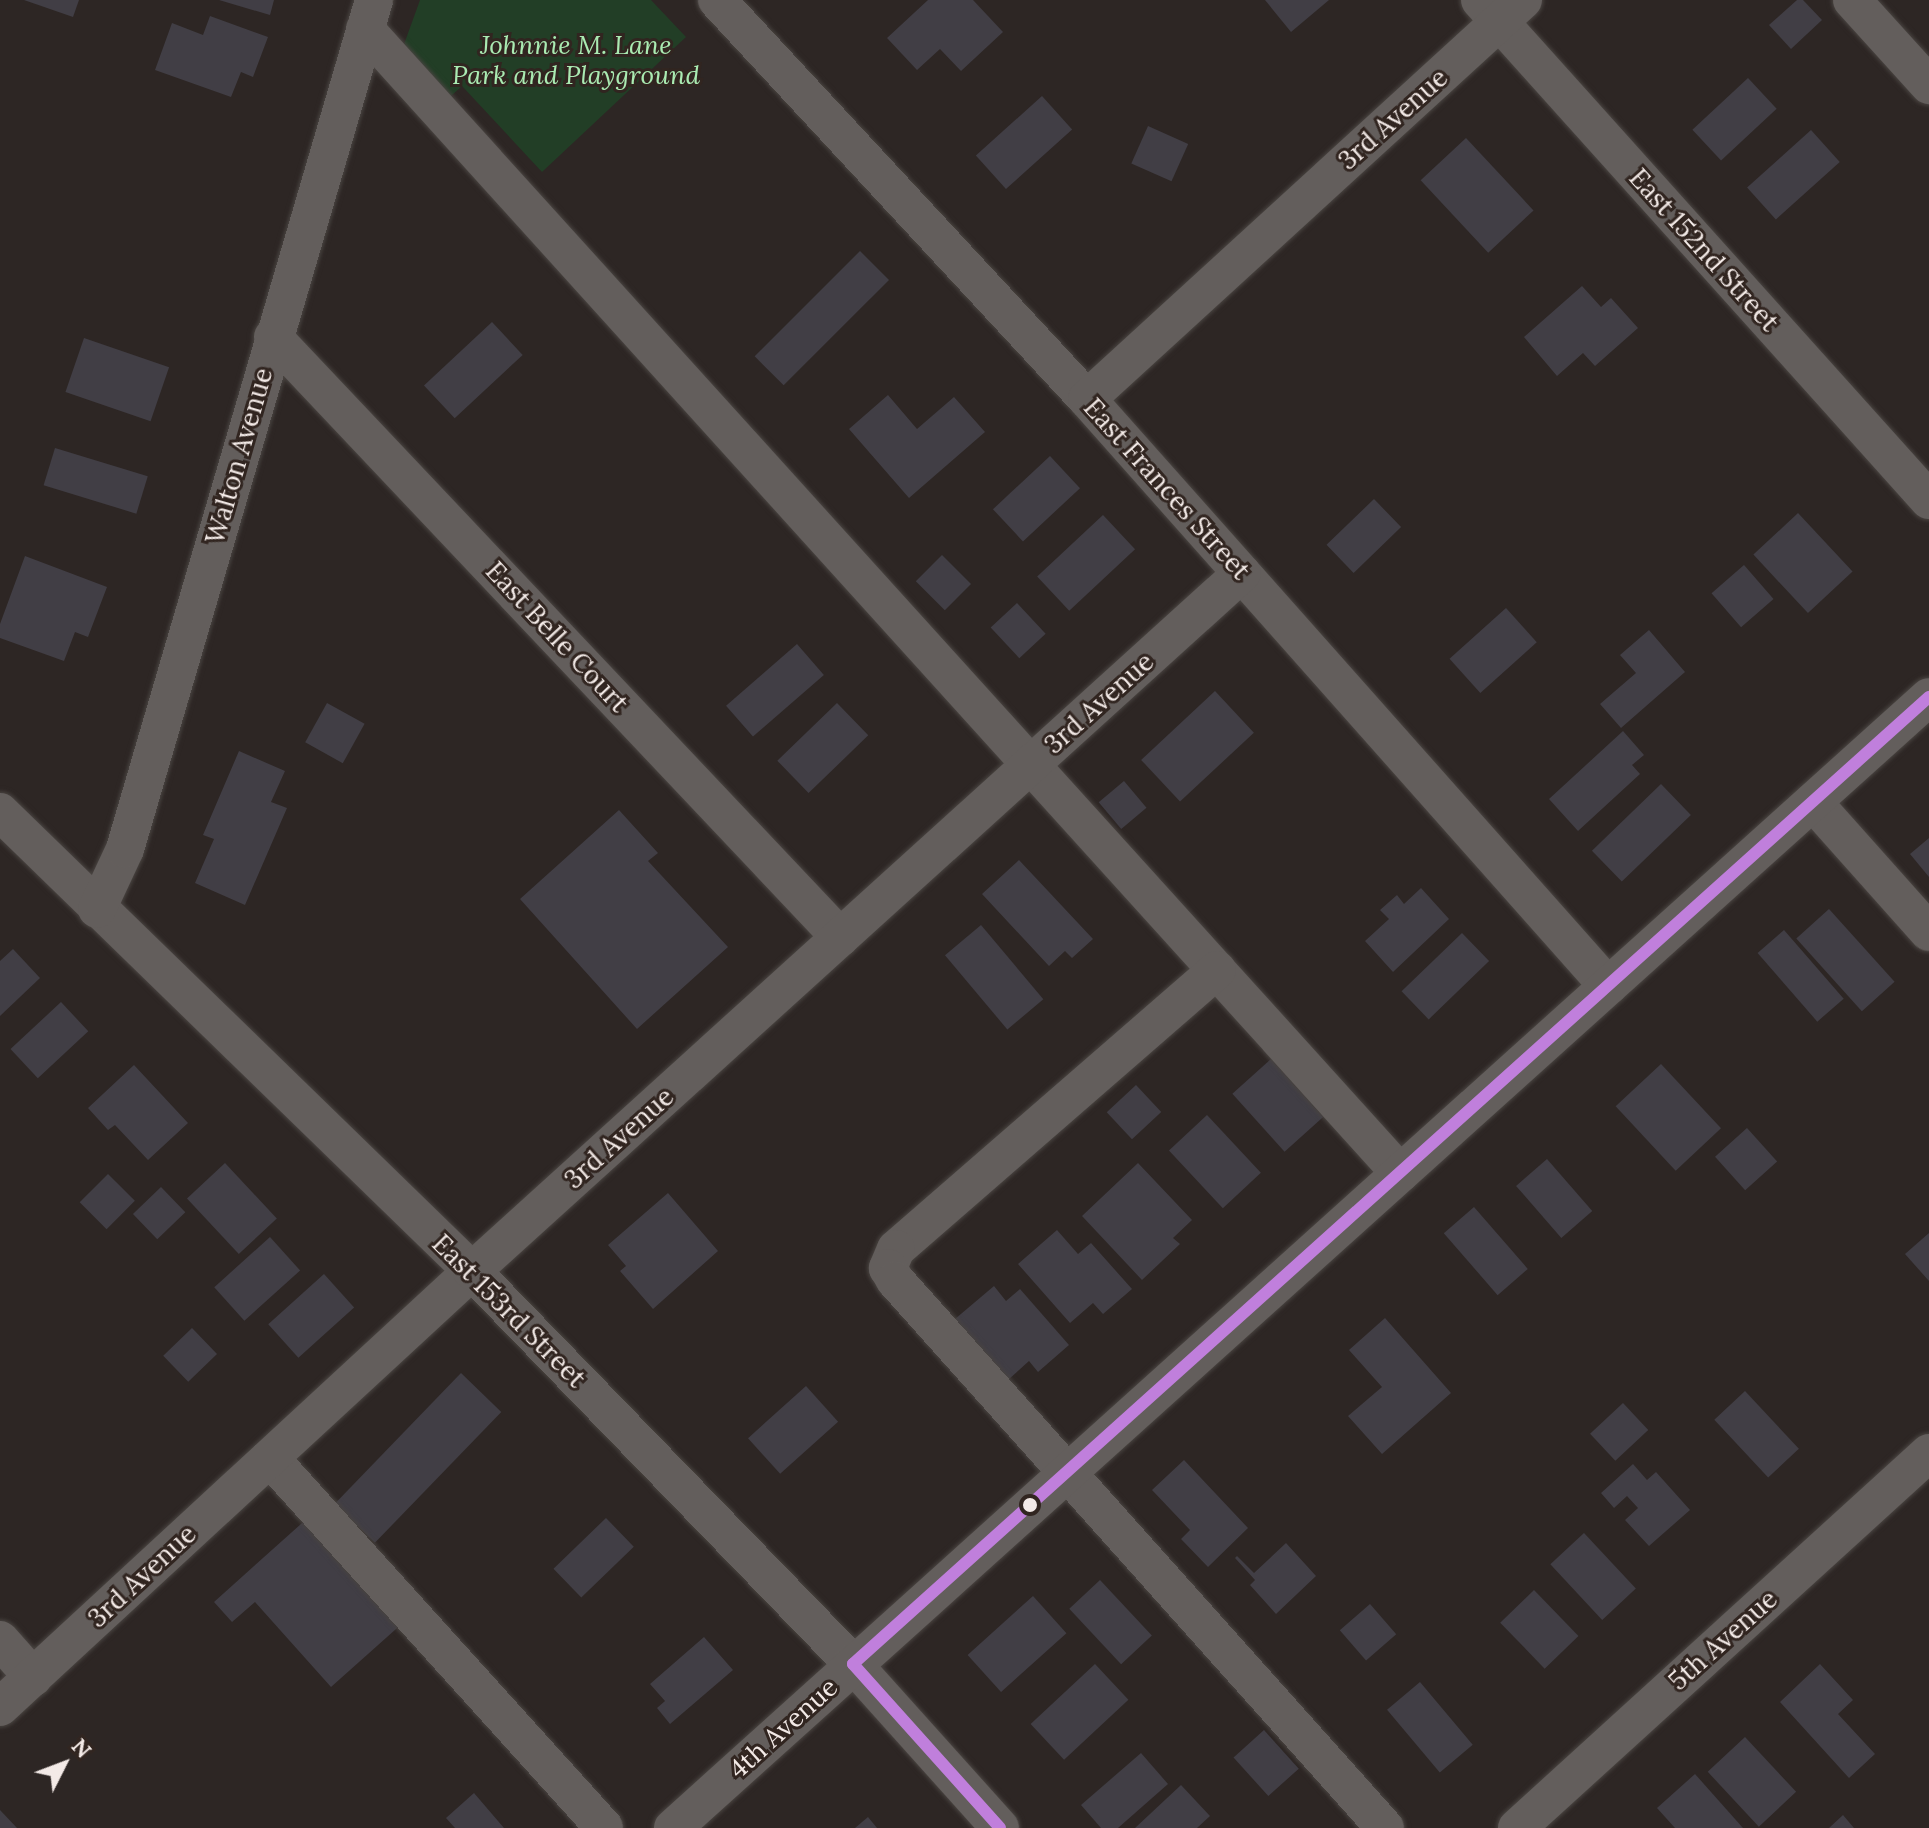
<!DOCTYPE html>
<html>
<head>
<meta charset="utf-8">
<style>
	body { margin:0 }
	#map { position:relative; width:1929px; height:1828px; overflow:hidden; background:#2d2624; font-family:Lora,serif }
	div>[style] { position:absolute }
	.green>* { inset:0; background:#223e26 }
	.building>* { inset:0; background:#413e45; transform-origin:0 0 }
	.roads { filter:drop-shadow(0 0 2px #494441) drop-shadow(0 0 2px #494441) }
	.minor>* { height:38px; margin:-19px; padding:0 19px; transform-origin:19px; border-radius:19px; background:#635e5c }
	.bus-1>* { height:12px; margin:-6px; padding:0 6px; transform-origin:6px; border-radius:6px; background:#c07fdc }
	.dots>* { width:22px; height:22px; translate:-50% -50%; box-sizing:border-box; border:4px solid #312520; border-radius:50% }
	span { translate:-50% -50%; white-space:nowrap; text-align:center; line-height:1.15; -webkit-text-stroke:6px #312520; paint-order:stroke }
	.park-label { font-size:26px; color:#aaebb2; font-style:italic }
	.street-label { font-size:26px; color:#f3eae7 }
	.north { position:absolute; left:24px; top:1724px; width:80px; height:80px; -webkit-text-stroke:6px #312520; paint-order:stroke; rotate:48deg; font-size:22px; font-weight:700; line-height:32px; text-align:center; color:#f3eae7 }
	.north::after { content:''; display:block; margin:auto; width:28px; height:36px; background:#f3eae7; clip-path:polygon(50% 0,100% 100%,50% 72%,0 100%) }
</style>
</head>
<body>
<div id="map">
	<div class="green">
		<i style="clip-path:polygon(420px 0,651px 0,686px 37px,542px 172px,462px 86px,450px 97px,403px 47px)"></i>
	</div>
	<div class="building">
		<i style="clip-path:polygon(24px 0,79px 0,73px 17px)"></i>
		<i style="clip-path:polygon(219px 0,274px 0,270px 15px)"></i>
		<i style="clip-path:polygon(928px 0,973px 0,1003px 32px,961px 71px,940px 49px,917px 70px,887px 38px)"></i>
		<i style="clip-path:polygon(1265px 0,1329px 0,1291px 32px)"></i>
		<i style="clip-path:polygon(1797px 0,1803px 0,1822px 20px,1791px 49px,1769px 25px)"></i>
		<i style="clip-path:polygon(210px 16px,268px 37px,253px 77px,241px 72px,231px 97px,155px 70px,172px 23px,203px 35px)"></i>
		<i style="left:1748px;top:78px;width:42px;height:76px;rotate:47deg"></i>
		<i style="left:1042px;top:96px;width:45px;height:89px;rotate:48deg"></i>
		<i style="left:1148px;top:126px;width:44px;height:41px;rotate:24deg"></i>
		<i style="left:1811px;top:130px;width:43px;height:86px;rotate:48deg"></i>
		<i style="left:1466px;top:138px;width:99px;height:62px;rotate:47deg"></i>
		<i style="left:860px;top:251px;width:41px;height:149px;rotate:45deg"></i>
		<i style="clip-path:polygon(1582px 286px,1601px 307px,1611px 298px,1638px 328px,1595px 366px,1583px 353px,1557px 376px,1524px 337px)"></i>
		<i style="left:492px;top:322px;width:45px;height:93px;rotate:47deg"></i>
		<i style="left:84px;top:338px;width:90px;height:57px;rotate:19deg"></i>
		<i style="clip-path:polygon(888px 395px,917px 429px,954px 397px,985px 432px,909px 498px,849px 429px)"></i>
		<i style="left:55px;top:448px;width:97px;height:39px;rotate:17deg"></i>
		<i style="left:1050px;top:456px;width:44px;height:78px;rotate:47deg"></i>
		<i style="left:1374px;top:499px;width:39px;height:66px;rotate:46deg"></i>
		<i style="left:1798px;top:513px;width:80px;height:61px;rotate:47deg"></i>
		<i style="left:1103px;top:515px;width:47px;height:90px;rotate:47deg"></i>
		<i style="left:942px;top:555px;width:41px;height:37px;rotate:45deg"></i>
		<i style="clip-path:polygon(25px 556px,107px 587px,88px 637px,75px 632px,64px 661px,0 638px,0 624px)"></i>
		<i style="left:1744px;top:565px;width:45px;height:43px;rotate:49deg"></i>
		<i style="left:1017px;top:603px;width:42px;height:36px;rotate:47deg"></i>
		<i style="left:1506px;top:608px;width:46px;height:76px;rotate:48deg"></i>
		<i style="clip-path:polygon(1649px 630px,1685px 672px,1621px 728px,1600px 704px,1636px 673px,1620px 655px)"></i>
		<i style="left:797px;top:644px;width:41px;height:94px;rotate:49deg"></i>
		<i style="left:1215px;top:691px;width:57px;height:101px;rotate:47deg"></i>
		<i style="left:327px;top:703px;width:43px;height:45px;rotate:29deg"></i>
		<i style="left:837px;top:703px;width:45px;height:83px;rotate:46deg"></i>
		<i style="clip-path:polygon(1623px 731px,1644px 755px,1632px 765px,1640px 774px,1578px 831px,1549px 799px)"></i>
		<i style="clip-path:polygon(239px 751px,285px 771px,271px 802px,287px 808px,245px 905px,195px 883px,214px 839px,203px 835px)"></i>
		<i style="left:1124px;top:781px;width:35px;height:33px;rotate:50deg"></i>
		<i style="left:1661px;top:784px;width:43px;height:96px;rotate:46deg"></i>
		<i style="clip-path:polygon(619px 810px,658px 853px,648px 861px,728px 947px,637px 1029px,520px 899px)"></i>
		<i style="clip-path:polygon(1929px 838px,1929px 877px,1910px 854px)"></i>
		<i style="clip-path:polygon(1019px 860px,1093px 939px,1072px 958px,1065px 951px,1049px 966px,982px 894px)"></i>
		<i style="clip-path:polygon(1421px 888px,1449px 919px,1393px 972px,1365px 941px,1389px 919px,1380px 910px,1397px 895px,1404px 904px)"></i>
		<i style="left:1829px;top:909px;width:98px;height:44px;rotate:48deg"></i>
		<i style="left:981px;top:925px;width:97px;height:47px;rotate:50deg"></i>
		<i style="left:1784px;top:930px;width:91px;height:35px;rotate:49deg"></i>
		<i style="left:1462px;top:933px;width:39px;height:84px;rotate:46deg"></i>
		<i style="clip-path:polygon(13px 949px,40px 978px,0 1016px,0 961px)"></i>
		<i style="left:61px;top:1002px;width:40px;height:69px;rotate:47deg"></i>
		<i style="left:1271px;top:1059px;width:78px;height:52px;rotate:48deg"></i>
		<i style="left:1661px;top:1064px;width:88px;height:62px;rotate:47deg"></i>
		<i style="clip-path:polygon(134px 1065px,188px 1123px,148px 1160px,115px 1125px,108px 1130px,88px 1108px)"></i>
		<i style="left:1136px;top:1085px;width:37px;height:40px;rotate:47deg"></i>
		<i style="left:1207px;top:1115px;width:79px;height:52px;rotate:47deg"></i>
		<i style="left:1747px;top:1128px;width:45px;height:43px;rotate:48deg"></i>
		<i style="left:1547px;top:1159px;width:69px;height:41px;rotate:49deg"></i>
		<i style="left:225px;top:1163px;width:76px;height:52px;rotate:47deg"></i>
		<i style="clip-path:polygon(1138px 1163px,1192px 1220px,1173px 1238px,1180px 1244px,1142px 1280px,1082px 1216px)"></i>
		<i style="left:108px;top:1174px;width:38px;height:40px;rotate:45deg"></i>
		<i style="left:161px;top:1187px;width:35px;height:39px;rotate:46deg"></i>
		<i style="clip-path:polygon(668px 1193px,718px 1251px,653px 1309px,620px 1271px,626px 1266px,608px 1245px)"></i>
		<i style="left:1474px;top:1207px;width:82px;height:40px;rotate:49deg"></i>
		<i style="clip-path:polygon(1057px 1230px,1078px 1254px,1091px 1243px,1132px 1289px,1103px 1314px,1093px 1303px,1070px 1323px,1018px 1264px)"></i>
		<i style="clip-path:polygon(1929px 1233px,1929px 1281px,1905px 1254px)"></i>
		<i style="left:270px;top:1237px;width:45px;height:75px;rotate:48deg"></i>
		<i style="left:324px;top:1274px;width:45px;height:75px;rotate:48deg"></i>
		<i style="clip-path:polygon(994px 1286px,1006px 1301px,1020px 1289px,1069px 1345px,1038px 1372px,1029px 1361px,1008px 1380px,955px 1319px)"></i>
		<i style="clip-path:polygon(1385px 1318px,1451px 1393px,1382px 1454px,1348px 1416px,1382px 1387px,1349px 1350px)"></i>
		<i style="left:192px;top:1328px;width:36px;height:40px;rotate:46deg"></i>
		<i style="left:461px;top:1373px;width:56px;height:182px;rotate:44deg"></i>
		<i style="left:806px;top:1386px;width:48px;height:78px;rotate:48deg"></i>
		<i style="left:1745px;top:1391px;width:79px;height:42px;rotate:47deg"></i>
		<i style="left:1623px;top:1403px;width:37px;height:45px;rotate:47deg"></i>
		<i style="clip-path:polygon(1184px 1460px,1248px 1528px,1208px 1567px,1181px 1539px,1190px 1530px,1152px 1490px)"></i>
		<i style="clip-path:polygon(1633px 1464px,1647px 1480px,1656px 1472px,1690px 1510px,1649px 1546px,1625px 1520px,1638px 1508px,1627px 1496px,1614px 1508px,1601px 1493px)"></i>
		<i style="clip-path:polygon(311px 1515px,405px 1621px,331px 1687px,255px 1602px,232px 1622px,214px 1602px)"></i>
		<i style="left:606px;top:1518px;width:40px;height:73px;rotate:46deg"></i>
		<i style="left:1584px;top:1533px;width:76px;height:46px;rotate:47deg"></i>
		<i style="clip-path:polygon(1286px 1543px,1316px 1576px,1276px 1614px,1250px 1585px,1255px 1580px,1235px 1558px,1237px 1556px,1254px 1573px)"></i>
		<i style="left:1100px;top:1580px;width:76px;height:42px;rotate:47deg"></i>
		<i style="left:1534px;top:1590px;width:64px;height:47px;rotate:46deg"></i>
		<i style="left:1033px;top:1596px;width:50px;height:88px;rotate:48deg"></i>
		<i style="left:1370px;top:1604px;width:40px;height:40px;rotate:49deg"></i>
		<i style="clip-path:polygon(704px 1637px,733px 1670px,670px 1724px,657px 1708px,665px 1701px,650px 1684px)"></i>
		<i style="left:1095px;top:1664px;width:49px;height:88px;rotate:47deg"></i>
		<i style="clip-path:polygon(1820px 1664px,1853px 1700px,1838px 1714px,1875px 1754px,1849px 1778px,1780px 1702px)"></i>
		<i style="left:1420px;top:1682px;width:82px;height:43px;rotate:50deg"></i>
		<i style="left:1264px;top:1730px;width:52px;height:41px;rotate:48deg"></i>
		<i style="left:1745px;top:1737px;width:75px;height:51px;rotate:47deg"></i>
		<i style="clip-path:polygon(1141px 1753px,1168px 1784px,1118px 1828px,1101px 1828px,1081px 1805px)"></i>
		<i style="clip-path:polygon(1695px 1774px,1743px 1828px,1675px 1828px,1657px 1808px)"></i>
		<i style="clip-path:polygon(1181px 1785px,1210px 1816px,1197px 1828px,1135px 1828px)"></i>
		<i style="clip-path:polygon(474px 1793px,504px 1828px,455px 1828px,446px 1818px)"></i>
		<i style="clip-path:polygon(0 1810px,17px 1828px,0 1828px)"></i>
		<i style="clip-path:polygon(1843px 1815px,1854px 1828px,1829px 1828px)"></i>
		<i style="clip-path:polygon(868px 1817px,877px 1828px,855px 1828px)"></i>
	</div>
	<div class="roads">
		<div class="minor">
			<i style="left:717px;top:0;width:544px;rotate:47.16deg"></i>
			<i style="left:1087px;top:399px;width:785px;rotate:48.41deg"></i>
			<i style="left:1480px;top:0;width:672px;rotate:48.08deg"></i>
			<i style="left:1852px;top:0;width:115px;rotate:47.8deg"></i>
			<i style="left:365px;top:29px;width:1543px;rotate:47.86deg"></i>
			<i style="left:273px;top:337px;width:826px;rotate:46.62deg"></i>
			<i style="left:1087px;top:399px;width:591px;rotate:-42.46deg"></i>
			<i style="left:1813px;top:802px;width:174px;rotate:48.3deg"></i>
			<i style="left:0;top:812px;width:658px;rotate:44.2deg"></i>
			<i style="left:472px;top:1271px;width:547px;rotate:45.89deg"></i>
			<i style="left:853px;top:1664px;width:220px;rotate:48.1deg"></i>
			<i style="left:97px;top:909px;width:66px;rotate:-65deg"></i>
			<i style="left:125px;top:849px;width:885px;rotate:-73.65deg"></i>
			<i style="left:1217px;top:970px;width:425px;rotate:139deg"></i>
			<i style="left:896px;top:1249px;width:21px;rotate:113deg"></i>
			<i style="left:888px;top:1268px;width:14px;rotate:60deg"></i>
			<i style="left:895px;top:1280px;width:735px;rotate:48.2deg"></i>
			<i style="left:270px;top:1458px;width:498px;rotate:47.9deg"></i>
			<i style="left:0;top:1640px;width:50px;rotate:48.3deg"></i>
			<i style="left:0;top:1707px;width:643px;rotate:-42.73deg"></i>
			<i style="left:472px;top:1271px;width:1039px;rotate:-42.19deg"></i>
			<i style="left:673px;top:1828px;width:1690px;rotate:-42deg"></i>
			<i style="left:1517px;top:1828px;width:557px;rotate:-42.31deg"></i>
		</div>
	</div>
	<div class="bus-1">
		<i style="left:853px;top:1664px;width:1447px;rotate:-41.95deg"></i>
		<i style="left:853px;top:1664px;width:220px;rotate:48.1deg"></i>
	</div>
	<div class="dots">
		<i style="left:1030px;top:1505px;background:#f3eae7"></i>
	</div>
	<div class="park-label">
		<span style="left:576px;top:60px">Johnnie M. Lane<br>Park and Playground</span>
	</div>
	<div class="street-label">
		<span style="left:1393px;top:119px;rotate:-42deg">3rd Avenue</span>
		<span style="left:1704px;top:250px;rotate:48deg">East 152nd Street</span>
		<span style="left:239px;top:456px;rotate:-74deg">Walton Avenue</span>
		<span style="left:1167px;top:489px;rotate:48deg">East Frances Street</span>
		<span style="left:557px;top:637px;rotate:47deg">East Belle Court</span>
		<span style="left:1099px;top:703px;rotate:-42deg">3rd Avenue</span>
		<span style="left:619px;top:1138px;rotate:-42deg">3rd Avenue</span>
		<span style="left:509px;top:1311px;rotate:45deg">East 153rd Street</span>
		<span style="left:142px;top:1576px;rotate:-43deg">3rd Avenue</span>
		<span style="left:1723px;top:1640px;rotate:-42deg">5th Avenue</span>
		<span style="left:783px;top:1728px;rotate:-42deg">4th Avenue</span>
	</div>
	<div class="north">N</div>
</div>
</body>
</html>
